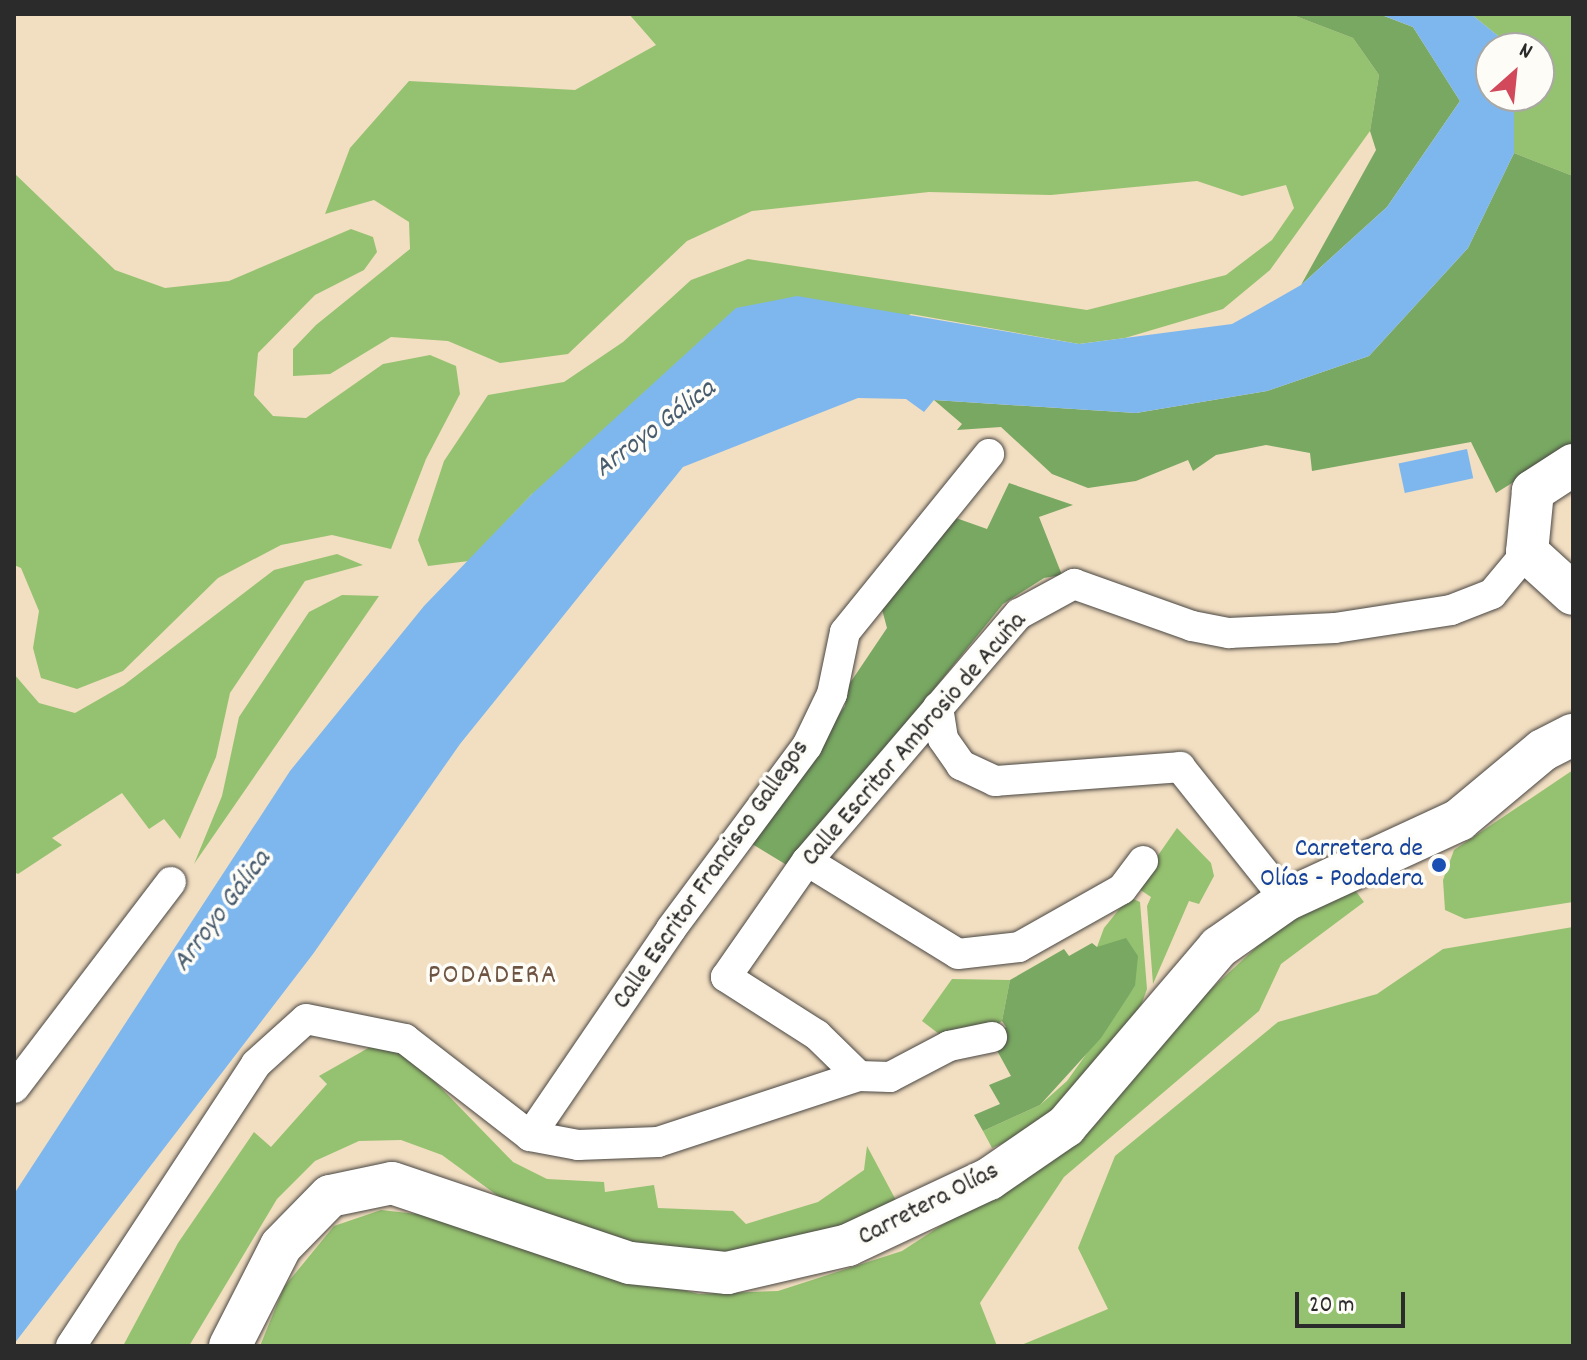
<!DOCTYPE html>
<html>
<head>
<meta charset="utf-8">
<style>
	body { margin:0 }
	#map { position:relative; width:1587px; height:1360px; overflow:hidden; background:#f2dec1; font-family:Dekko,sans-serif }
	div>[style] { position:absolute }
	.green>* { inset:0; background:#95c270 }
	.forest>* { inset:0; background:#78a862 }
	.water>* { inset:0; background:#7eb7ee; transform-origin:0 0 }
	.roads { filter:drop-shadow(0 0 2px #494642) drop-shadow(0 0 2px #494642) }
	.street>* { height:30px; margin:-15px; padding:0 15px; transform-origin:15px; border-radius:15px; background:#fff }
	.secondary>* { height:42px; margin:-21px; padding:0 21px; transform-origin:21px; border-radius:21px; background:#fff }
	.dots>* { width:22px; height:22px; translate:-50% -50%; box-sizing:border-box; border:4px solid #fdfcf7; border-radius:50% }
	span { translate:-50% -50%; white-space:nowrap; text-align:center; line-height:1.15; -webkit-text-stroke:7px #fdfcf7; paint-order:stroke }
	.street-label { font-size:26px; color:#2b2b2b }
	.transit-label { font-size:26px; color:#164399 }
	.right { translate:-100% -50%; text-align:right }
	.water-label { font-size:28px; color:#485c6f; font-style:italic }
	.neighbourhood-label { font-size:28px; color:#6e5443; letter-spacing:2px }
	.frame { position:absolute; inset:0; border:16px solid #2b2b2b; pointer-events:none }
	.north { position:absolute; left:1475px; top:32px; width:80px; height:80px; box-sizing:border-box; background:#fdfcf7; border:2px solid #a9a8a5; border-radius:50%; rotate:27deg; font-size:22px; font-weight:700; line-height:32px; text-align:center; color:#2b2b2b }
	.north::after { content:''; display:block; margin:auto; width:28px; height:36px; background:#d1495b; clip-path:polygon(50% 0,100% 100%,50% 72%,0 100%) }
	.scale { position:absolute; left:1295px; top:1292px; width:110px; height:36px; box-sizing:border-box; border:4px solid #2b2b2b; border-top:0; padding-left:10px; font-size:24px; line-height:28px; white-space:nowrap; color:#2b2b2b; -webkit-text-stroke:6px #fdfcf7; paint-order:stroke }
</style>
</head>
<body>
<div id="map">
	<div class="green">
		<i style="clip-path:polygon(629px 14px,1290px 14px,1353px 38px,1379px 75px,1370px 131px,1270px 270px,1223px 309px,1125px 338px,1079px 344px,911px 314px,532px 494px,469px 561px,428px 566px,418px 540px,444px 461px,488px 395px,564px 382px,623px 342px,691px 280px,748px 259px,1087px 310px,1226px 275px,1272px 240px,1294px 208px,1286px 185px,1242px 196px,1197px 181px,1051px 195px,929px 192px,752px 211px,687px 241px,568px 354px,500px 363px,448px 341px,391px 337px,330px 374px,293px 376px,293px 349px,316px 325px,410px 249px,409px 222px,374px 200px,325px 214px,350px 148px,409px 81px,575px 90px,656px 45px)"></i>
		<i style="clip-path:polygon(1471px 14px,1573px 14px,1573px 176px,1514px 153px,1514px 96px,1539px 96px,1539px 48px,1513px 48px)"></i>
		<i style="clip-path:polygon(14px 173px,115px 270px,165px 288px,229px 281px,351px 229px,373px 237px,377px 252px,364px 270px,315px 295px,258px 353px,254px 395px,273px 416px,306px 418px,383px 364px,430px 355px,456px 366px,460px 394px,426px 459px,391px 549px,332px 535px,281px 545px,218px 578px,123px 671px,77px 689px,41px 678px,33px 648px,39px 611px,21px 568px,14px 565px)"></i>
		<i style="clip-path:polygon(337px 554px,363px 565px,305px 581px,230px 693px,216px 757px,180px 839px,164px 819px,149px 829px,122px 793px,52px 838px,62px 845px,18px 874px,14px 872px,14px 629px,14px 674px,39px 703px,75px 713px,124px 685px,274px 570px)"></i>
		<i style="clip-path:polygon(342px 595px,379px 596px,194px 864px,222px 796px,239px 717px,309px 612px)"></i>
		<i style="clip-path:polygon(1573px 770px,1573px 902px,1465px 919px,1445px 910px,1443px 880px,1454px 850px)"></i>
		<i style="clip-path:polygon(1177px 828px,1211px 863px,1214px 876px,1199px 904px,1189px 901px,1153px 984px,1147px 906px,1151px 897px,1136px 887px)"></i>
		<i style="clip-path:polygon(1355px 890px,1364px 902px,1281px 964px,1259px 1011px,1064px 1177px,980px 1303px,997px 1346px,260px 1346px,284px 1287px,334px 1226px,381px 1210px,435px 1216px,601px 1270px,699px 1294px,778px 1291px,902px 1251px,1094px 1126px,1198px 1001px,1283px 923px)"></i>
		<i style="clip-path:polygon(1129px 897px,1140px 902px,1147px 989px,1142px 1003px,1120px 1039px,1039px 1128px,992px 1148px,983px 1131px,1040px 1105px,1067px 1081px,1135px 986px,1097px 947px,1104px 928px)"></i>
		<i style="clip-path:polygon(1573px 927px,1573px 1346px,1019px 1346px,1108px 1309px,1078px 1248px,1115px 1156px,1278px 1022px,1377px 994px,1443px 949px)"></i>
		<i style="clip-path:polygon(952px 979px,1010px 980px,1002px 1021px,986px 1033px,943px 1037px,922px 1021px)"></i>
		<i style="clip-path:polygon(370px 1047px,408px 1054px,513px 1162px,547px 1179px,604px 1182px,605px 1192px,654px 1185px,658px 1208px,733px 1211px,746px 1224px,818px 1202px,864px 1170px,867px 1146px,899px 1206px,792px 1247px,678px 1257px,509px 1204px,442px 1155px,401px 1140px,359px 1141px,315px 1161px,277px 1199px,189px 1346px,123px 1346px,178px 1243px,254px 1132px,271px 1147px,327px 1084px,319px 1076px)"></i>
	</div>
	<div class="forest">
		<i style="clip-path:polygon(1290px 14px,1379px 14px,1413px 27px,1460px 101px,1387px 207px,1301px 285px,1376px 150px,1370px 131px,1379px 75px,1353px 38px)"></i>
		<i style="clip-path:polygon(1514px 153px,1573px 176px,1573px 445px,1496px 493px,1471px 442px,1312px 471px,1310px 453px,1266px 445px,1216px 455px,1193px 471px,1188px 460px,1136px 481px,1088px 488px,1052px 474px,1001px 427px,957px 430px,962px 424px,934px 400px,1136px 413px,1267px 391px,1369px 356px,1468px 248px)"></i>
		<i style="clip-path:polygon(1009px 483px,1073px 505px,1039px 517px,1062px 575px,1044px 578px,1003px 604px,790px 867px,749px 842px,845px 706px,848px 686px,887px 628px,880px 602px,956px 518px,987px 529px)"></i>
		<i style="clip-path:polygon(1126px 938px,1138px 956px,1135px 986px,1101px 1038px,1040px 1105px,983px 1131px,974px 1115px,1000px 1104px,989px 1085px,1011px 1076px,994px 1045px,1007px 1039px,1000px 1031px,1006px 1027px,1002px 1021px,1010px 980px,1064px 949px,1069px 956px,1092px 943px,1097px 947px)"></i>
	</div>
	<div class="water">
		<i style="clip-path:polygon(1379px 14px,1471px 14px,1513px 48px,1491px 48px,1491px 96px,1514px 96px,1514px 153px,1468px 248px,1369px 356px,1267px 391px,1136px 413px,934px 400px,924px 412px,906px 399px,858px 398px,683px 467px,460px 744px,313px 954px,14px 1344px,14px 1194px,290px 771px,424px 606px,532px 494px,736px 308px,797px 296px,1079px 344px,1232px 324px,1259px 309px,1301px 285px,1387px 207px,1460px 101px,1413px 27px)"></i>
		<i style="left:1467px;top:449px;width:30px;height:70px;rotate:78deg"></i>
	</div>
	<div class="roads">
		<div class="street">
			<i style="left:938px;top:707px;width:32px;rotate:81deg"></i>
			<i style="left:943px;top:739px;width:32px;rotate:55deg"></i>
			<i style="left:961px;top:765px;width:38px;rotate:25deg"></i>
			<i style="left:995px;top:781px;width:186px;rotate:-4.3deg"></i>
			<i style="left:1180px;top:767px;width:170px;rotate:51.4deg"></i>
			<i style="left:807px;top:861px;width:177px;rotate:31.6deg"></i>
			<i style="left:958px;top:954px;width:61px;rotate:-6.5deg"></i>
			<i style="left:1019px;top:947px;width:118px;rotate:-29.4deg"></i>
			<i style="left:1122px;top:889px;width:35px;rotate:-53deg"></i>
			<i style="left:859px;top:1076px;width:59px;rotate:-135.7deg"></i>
			<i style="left:817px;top:1035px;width:108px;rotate:-147.5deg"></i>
			<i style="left:726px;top:977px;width:141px;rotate:-55.1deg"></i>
			<i style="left:807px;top:861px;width:326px;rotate:-49.4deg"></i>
			<i style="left:1019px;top:614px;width:63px;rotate:-28.6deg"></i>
			<i style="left:1074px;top:584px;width:125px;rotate:19.6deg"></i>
			<i style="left:1192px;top:626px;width:38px;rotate:11deg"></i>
			<i style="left:1229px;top:633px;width:106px;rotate:-2.7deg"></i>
			<i style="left:1335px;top:628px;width:117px;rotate:-8.8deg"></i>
			<i style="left:1451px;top:610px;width:44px;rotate:-21.3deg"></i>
			<i style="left:1492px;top:594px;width:55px;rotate:-50.2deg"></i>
			<i style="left:14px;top:1088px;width:259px;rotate:-52.7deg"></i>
			<i style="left:530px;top:1136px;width:250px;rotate:-55.7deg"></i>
			<i style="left:671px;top:929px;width:228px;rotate:-53.4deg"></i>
			<i style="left:807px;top:746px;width:58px;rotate:-64.3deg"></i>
			<i style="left:832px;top:694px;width:63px;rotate:-78.2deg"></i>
			<i style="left:845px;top:632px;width:229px;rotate:-51deg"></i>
			<i style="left:71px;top:1346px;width:337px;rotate:-56.7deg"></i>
			<i style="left:256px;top:1064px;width:67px;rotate:-42deg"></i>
			<i style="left:306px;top:1019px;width:101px;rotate:11.4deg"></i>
			<i style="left:405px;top:1039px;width:158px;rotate:37.8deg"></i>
			<i style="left:530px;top:1136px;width:49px;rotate:10.6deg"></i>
			<i style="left:578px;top:1145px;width:80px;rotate:-2.1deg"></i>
			<i style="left:658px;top:1142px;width:212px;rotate:-18.2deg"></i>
			<i style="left:859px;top:1076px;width:31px;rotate:2deg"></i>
			<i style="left:890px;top:1077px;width:67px;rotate:-27.7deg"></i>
			<i style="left:949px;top:1046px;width:44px;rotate:-11.8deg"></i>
		</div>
		<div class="secondary">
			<i style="left:1573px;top:465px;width:48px;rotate:147deg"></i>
			<i style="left:1533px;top:491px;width:61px;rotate:95.6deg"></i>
			<i style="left:1527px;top:552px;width:62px;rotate:42.4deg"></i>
			<i style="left:230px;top:1346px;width:112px;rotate:-63deg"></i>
			<i style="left:281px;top:1246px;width:70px;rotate:-45.6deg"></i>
			<i style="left:330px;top:1196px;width:63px;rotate:-11.8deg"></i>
			<i style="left:392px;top:1183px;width:251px;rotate:18.6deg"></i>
			<i style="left:630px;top:1263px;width:98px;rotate:5.9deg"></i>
			<i style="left:727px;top:1273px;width:124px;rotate:-13deg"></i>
			<i style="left:848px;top:1245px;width:156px;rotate:-25.1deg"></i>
			<i style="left:989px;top:1179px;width:93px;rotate:-34.5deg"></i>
			<i style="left:1066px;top:1126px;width:235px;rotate:-49.5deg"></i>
			<i style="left:1219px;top:947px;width:82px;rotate:-35deg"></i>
			<i style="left:1286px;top:900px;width:191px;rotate:-24.8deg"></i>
			<i style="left:1459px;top:820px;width:109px;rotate:-39.8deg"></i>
			<i style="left:1543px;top:750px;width:34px;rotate:-27deg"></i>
		</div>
	</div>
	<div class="dots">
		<i style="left:1439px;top:865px;background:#1a4fb4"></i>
	</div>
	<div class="street-label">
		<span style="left:915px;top:740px;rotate:-49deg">Calle Escritor Ambrosio de Acuña</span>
		<span style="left:712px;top:875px;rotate:-55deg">Calle Escritor Francisco Gallegos</span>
		<span style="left:929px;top:1205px;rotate:-27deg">Carretera Olías</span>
	</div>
	<div class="transit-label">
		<span class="right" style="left:1423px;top:865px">Carretera de<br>Olías - Podadera</span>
	</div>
	<div class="water-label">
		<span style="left:656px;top:430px;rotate:-37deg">Arroyo Gálica</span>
		<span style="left:223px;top:912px;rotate:-53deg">Arroyo Gálica</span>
	</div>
	<div class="neighbourhood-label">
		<span style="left:493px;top:977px">PODADERA</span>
	</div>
	<div class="frame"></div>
	<div class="north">N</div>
	<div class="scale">20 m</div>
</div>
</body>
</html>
